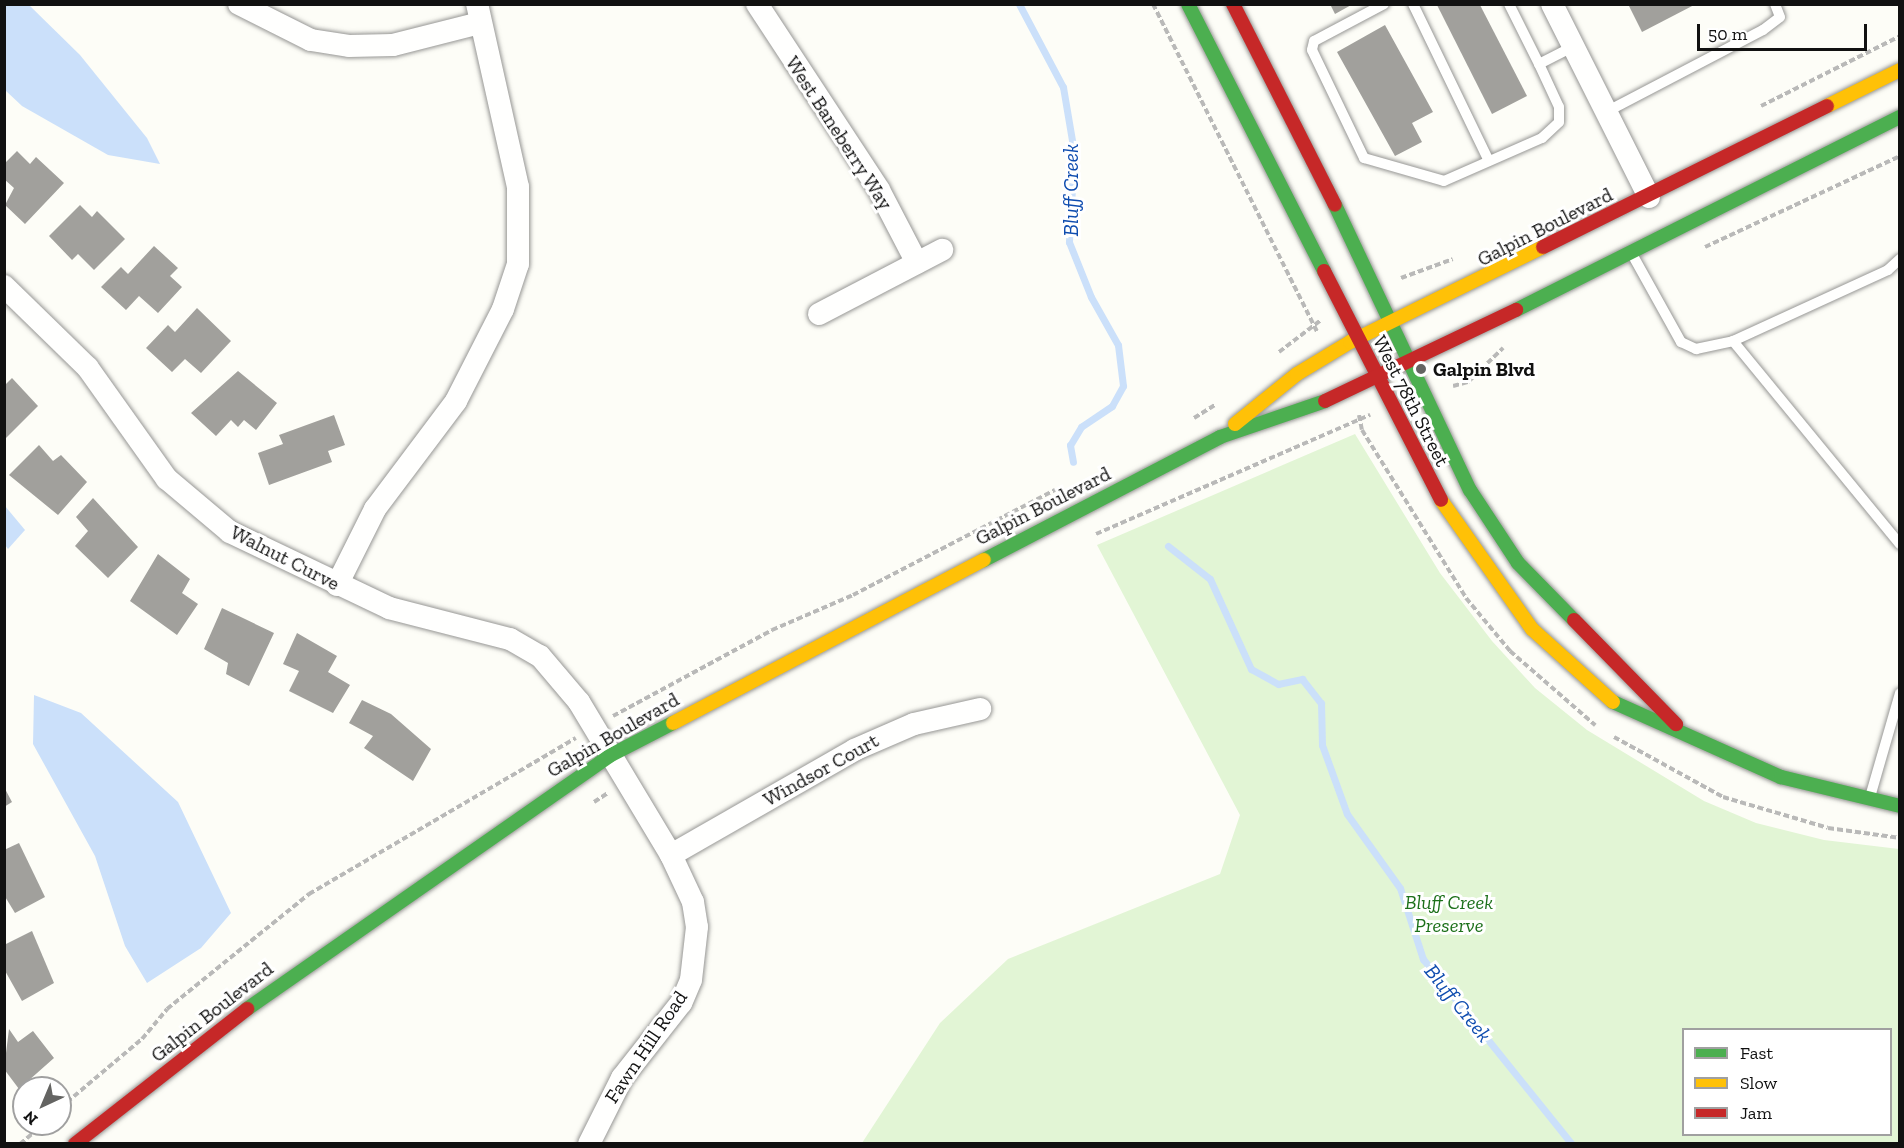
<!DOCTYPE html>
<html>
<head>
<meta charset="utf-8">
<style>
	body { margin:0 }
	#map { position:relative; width:1904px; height:1148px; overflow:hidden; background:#fdfdf7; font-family:"Zilla Slab",serif }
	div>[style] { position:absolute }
	.green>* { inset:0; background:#e2f5d5 }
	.water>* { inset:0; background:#cbe0fa }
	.stream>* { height:7px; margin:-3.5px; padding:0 3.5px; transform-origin:3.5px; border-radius:3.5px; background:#cbe0fa }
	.building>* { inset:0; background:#a1a09c }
	.path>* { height:4px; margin-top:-2px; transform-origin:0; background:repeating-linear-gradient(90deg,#b9b9b8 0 6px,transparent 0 9px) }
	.roads { filter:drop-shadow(0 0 2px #979795) drop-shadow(0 0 2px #979795) }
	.lane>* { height:10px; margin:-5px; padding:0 5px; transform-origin:5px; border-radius:5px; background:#fffffe }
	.street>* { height:22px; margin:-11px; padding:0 11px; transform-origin:11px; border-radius:11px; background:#fffffe }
	.fast>* { height:14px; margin:-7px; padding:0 7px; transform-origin:7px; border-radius:7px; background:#4caf50 }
	.slow>* { height:14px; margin:-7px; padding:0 7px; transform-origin:7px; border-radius:7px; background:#ffc107 }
	.jam>* { height:14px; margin:-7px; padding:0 7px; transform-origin:7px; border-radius:7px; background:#c62828 }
	.dots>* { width:16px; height:16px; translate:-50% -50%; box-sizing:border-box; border:3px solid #fff; border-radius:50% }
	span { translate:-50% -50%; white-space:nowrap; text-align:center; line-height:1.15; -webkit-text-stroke:6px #fff; paint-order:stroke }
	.street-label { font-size:20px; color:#111 }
	.poi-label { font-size:20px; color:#111; font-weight:700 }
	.left { translate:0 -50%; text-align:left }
	.park-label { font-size:20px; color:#1c701a; font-style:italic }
	.water-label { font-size:21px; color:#0e4caf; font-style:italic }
	.frame { position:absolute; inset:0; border:6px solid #111; pointer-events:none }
	.legend { position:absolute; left:1682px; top:1028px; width:210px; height:108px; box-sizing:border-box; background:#fff; border:2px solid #a0a0a0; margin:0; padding:8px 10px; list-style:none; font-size:18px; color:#111 }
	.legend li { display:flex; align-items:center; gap:12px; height:30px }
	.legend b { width:30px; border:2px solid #a0a0a0 }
	.north { position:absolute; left:12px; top:1076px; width:60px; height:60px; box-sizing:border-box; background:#fff; border:2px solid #a0a0a0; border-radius:50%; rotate:224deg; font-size:16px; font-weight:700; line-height:24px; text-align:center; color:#111 }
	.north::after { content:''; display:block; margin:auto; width:21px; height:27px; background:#646462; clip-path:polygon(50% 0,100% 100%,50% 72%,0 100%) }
	.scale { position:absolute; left:1697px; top:24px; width:170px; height:27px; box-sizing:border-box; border:3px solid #111; border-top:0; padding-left:8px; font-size:18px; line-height:21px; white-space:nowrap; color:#111; -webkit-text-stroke:4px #fff; paint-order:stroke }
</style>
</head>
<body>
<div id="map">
	<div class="green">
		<i style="clip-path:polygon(evenodd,1355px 434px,1440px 573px,1492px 641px,1535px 688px,1587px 730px,1704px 801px,1756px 823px,1824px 840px,1899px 849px,1899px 1143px,862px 1143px,940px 1023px,1008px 959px,1220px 874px,1240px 815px,1097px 545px,1355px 434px,1684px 1030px,1890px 1030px,1890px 1134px,1684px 1134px,1684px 1030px)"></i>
	</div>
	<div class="water">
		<i style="clip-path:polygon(4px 5px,29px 5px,80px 55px,147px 138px,160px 164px,108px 155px,22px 106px,5px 90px)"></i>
		<i style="clip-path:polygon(5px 506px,25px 530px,8px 549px,5px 545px)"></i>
		<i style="clip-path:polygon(34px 695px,81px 713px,178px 802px,231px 913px,201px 948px,147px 983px,125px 946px,95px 856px,33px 744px)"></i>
	</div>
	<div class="stream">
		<i style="left:1019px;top:4px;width:94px;rotate:62.1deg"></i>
		<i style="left:1063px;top:87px;width:66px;rotate:80.4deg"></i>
		<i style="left:1074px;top:152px;width:90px;rotate:93.2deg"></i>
		<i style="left:1069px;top:242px;width:59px;rotate:68.2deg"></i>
		<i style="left:1091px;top:297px;width:55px;rotate:60.6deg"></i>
		<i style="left:1118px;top:345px;width:41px;rotate:83deg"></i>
		<i style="left:1123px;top:386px;width:23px;rotate:119deg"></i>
		<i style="left:1112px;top:406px;width:37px;rotate:146deg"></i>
		<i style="left:1081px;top:427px;width:21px;rotate:121deg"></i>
		<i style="left:1070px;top:445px;width:17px;rotate:80deg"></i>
		<i style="left:1168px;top:546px;width:53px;rotate:38.2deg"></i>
		<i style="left:1210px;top:579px;width:99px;rotate:65.5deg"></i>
		<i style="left:1251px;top:669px;width:31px;rotate:29deg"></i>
		<i style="left:1278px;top:684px;width:25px;rotate:-12deg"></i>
		<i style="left:1302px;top:679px;width:31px;rotate:52deg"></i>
		<i style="left:1321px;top:703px;width:42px;rotate:88.6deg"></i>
		<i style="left:1322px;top:745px;width:73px;rotate:70.1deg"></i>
		<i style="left:1347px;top:814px;width:91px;rotate:54.4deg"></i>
		<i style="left:1400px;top:888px;width:75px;rotate:72.1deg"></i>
		<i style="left:1423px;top:959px;width:238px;rotate:51.2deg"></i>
	</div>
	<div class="building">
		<i style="clip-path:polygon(1330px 4px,1353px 4px,1335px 14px)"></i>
		<i style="clip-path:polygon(1628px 4px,1696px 4px,1642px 32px)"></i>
		<i style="clip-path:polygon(1437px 5px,1480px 5px,1527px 96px,1492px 114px)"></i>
		<i style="clip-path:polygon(1385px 25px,1433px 112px,1412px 123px,1422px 142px,1395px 156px,1337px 52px)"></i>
		<i style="clip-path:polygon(17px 151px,30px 164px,36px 157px,64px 183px,25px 224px,5px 205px,14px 188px,4px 179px,4px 164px)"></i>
		<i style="clip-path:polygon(80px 205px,92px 217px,97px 211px,125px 239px,94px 270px,78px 254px,72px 260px,49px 236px)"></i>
		<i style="clip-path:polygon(154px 246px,178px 268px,170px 276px,182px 287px,158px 313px,139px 296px,126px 310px,101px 287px,121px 267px,128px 274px)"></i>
		<i style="clip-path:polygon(197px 308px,231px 341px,201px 373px,185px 359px,172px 372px,146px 348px,168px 325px,175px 332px)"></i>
		<i style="clip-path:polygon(238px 371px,277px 403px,256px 430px,244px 420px,238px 427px,231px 420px,216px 436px,191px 413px)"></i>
		<i style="clip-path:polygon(12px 378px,38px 406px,4px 440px,4px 386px)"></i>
		<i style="clip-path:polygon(334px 415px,345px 445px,328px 451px,332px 462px,269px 485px,258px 453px,283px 444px,279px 435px)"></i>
		<i style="clip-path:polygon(39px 445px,53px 461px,61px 455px,87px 482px,58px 515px,9px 475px)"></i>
		<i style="clip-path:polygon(93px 498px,138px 547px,108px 578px,75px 546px,88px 531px,76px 517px)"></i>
		<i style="clip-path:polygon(158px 554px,190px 579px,182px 593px,198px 604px,177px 635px,130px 601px)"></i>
		<i style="clip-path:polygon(222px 608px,274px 633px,249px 686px,226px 674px,228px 663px,204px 649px)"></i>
		<i style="clip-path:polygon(297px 633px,337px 656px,328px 672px,350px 685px,333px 713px,289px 691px,299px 671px,283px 664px)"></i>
		<i style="clip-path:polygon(362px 700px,391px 714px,431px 749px,413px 781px,364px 748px,373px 736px,349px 723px)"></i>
		<i style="clip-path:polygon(4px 787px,12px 802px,4px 807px)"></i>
		<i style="clip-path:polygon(19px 843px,45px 897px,15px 913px,4px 895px,4px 850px)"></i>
		<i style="clip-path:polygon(32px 931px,54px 983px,22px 1001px,4px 969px,4px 945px)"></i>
		<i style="clip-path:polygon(9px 1029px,18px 1042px,33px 1031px,54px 1058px,19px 1089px,4px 1069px)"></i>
	</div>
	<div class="path">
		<i style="left:1153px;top:4px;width:366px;rotate:63.4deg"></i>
		<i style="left:1761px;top:106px;width:156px;rotate:-26.7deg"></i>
		<i style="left:1705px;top:247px;width:215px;rotate:-25deg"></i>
		<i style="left:1401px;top:278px;width:55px;rotate:-20.1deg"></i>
		<i style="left:1279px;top:352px;width:53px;rotate:-37.3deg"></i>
		<i style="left:1453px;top:386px;width:16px;rotate:-15deg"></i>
		<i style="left:1468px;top:382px;width:49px;rotate:-44.2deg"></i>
		<i style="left:1359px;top:415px;width:15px;rotate:79deg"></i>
		<i style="left:1362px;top:430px;width:198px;rotate:58.2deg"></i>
		<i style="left:1466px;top:598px;width:69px;rotate:50.3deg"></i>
		<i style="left:1510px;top:651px;width:113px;rotate:41deg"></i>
		<i style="left:1194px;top:418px;width:26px;rotate:-32deg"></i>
		<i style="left:1096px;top:534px;width:299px;rotate:-23.5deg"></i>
		<i style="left:613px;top:716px;width:181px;rotate:-28.4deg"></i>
		<i style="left:772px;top:630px;width:88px;rotate:-23.4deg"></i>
		<i style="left:853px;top:595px;width:228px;rotate:-27.5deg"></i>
		<i style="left:1614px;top:737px;width:124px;rotate:28.8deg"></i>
		<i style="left:1723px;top:797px;width:109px;rotate:16.4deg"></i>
		<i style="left:1828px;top:828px;width:73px;rotate:7.9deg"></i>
		<i style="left:594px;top:802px;width:17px;rotate:-33deg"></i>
		<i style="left:60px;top:1108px;width:107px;rotate:-40.1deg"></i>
		<i style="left:142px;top:1039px;width:39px;rotate:-50deg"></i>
		<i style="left:167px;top:1009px;width:183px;rotate:-39deg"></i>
		<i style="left:309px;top:894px;width:309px;rotate:-30.3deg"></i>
		<i style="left:20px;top:1144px;width:31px;rotate:-40deg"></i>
	</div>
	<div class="roads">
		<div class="lane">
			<i style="left:1384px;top:4px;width:79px;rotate:152.1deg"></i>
			<i style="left:1314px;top:41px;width:9px;rotate:103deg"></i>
			<i style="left:1312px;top:50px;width:120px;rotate:64.3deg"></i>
			<i style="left:1364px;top:158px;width:83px;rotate:16deg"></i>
			<i style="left:1444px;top:181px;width:107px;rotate:-23.7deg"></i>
			<i style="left:1542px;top:138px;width:23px;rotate:-43deg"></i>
			<i style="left:1559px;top:122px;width:15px;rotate:-90deg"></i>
			<i style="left:1559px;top:107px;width:47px;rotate:-114.9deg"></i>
			<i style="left:1539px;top:64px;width:38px;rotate:-27deg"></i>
			<i style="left:1413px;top:4px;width:174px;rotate:64.2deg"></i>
			<i style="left:1509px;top:4px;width:67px;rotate:63.4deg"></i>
			<i style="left:1606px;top:112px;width:177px;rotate:-27.6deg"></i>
			<i style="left:1763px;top:30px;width:21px;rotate:-37deg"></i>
			<i style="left:1780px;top:17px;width:14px;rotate:-111deg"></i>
			<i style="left:1632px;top:254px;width:101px;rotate:60.9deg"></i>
			<i style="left:1681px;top:342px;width:17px;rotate:25deg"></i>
			<i style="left:1696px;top:349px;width:38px;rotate:-12deg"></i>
			<i style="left:1733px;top:341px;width:170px;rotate:-24.6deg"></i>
			<i style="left:1888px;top:270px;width:16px;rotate:-43deg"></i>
			<i style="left:1733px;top:341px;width:263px;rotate:50.6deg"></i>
			<i style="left:1870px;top:797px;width:108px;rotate:-73.9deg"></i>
		</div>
		<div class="street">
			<i style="left:239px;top:4px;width:80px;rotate:26.6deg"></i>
			<i style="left:311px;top:40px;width:38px;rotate:9deg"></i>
			<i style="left:349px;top:46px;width:44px;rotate:-1.3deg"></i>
			<i style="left:393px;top:45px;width:90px;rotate:-14.2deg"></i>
			<i style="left:757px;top:4px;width:222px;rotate:56.7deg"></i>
			<i style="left:879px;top:190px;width:82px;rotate:62.5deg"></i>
			<i style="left:1552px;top:4px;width:216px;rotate:63.3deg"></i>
			<i style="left:4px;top:286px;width:117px;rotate:44.3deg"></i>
			<i style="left:88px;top:368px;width:136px;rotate:54.6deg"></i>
			<i style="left:167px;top:479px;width:82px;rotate:40.1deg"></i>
			<i style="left:230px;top:532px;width:176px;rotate:25.5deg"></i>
			<i style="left:389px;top:608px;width:125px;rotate:14.4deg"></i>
			<i style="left:510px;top:639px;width:34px;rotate:30deg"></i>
			<i style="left:540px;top:656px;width:60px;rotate:49.7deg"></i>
			<i style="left:579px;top:702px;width:179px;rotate:59deg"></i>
			<i style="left:671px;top:855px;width:52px;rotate:64.9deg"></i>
			<i style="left:693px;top:902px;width:25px;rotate:81deg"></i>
			<i style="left:697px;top:927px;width:53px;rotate:96.5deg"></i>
			<i style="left:691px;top:980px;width:25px;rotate:113deg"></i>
			<i style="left:681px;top:1003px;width:95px;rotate:128.2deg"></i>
			<i style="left:622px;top:1078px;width:74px;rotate:116.6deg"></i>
			<i style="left:819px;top:314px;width:139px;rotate:-27.5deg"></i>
			<i style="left:337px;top:585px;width:85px;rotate:-63.4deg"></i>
			<i style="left:375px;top:509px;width:135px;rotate:-53.1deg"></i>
			<i style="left:456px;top:401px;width:103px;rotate:-62.9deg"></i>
			<i style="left:503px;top:309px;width:47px;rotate:-71.6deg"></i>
			<i style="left:518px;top:264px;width:77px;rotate:-90deg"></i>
			<i style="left:518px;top:187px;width:188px;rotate:-102.6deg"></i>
			<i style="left:671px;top:855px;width:211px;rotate:-29.8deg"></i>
			<i style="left:854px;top:750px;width:65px;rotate:-23.4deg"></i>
			<i style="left:914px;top:724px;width:68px;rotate:-12.8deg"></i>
		</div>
		<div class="fast">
			<i style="left:1188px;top:4px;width:300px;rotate:63deg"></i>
			<i style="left:1335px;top:205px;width:315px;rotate:64.7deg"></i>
			<i style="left:1470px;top:490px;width:87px;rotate:56.7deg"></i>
			<i style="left:1518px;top:563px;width:80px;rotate:45.5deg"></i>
			<i style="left:1516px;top:310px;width:430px;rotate:-26.7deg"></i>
			<i style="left:984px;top:560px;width:266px;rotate:-27.5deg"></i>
			<i style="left:1220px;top:437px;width:111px;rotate:-18.9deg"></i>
			<i style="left:1613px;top:702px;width:184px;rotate:24.1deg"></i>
			<i style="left:1781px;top:777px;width:122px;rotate:13.7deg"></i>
			<i style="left:247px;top:1009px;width:442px;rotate:-34.9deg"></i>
			<i style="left:609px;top:756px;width:72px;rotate:-27.3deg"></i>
		</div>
		<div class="slow">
			<i style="left:1827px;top:106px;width:81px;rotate:-26.3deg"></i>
			<i style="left:1235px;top:424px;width:80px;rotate:-38.9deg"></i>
			<i style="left:1297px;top:374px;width:62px;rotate:-31.1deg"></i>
			<i style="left:1350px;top:342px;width:215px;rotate:-26.2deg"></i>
			<i style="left:1441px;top:500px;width:158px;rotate:54.8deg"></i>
			<i style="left:1532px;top:629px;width:109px;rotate:42deg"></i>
			<i style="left:673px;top:723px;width:351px;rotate:-27.7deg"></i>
		</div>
		<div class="jam">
			<i style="left:1233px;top:4px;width:225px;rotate:63.1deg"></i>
			<i style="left:1543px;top:247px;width:317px;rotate:-26.4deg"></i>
			<i style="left:1324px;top:271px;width:257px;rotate:62.9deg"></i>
			<i style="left:1325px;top:401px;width:212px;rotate:-25.5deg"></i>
			<i style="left:1574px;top:620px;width:146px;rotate:45.6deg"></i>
			<i style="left:75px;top:1144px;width:219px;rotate:-38.1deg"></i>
		</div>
	</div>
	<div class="dots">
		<i style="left:1421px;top:369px;background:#646462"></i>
	</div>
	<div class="street-label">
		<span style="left:839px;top:133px;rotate:57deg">West Baneberry Way</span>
		<span style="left:1545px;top:227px;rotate:-27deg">Galpin Boulevard</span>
		<span style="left:1411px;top:401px;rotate:63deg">West 78th Street</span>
		<span style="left:1043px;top:506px;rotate:-27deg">Galpin Boulevard</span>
		<span style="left:285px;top:558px;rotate:27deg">Walnut Curve</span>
		<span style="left:613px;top:735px;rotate:-30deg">Galpin Boulevard</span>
		<span style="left:821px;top:770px;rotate:-29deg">Windsor Court</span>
		<span style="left:212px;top:1012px;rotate:-38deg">Galpin Boulevard</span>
		<span style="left:646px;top:1047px;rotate:-56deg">Fawn Hill Road</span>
	</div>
	<div class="poi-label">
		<span class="left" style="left:1433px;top:369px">Galpin Blvd</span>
	</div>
	<div class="park-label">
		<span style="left:1449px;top:914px">Bluff Creek<br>Preserve</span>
	</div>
	<div class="water-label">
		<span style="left:1071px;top:190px;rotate:-90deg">Bluff Creek</span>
		<span style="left:1458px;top:1003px;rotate:51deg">Bluff Creek</span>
	</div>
	<div class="frame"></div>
	<ul class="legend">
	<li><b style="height:8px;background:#4caf50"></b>Fast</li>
	<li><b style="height:8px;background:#ffc107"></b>Slow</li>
	<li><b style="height:8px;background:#c62828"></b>Jam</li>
	</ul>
	<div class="north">N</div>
	<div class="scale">50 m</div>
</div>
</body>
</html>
